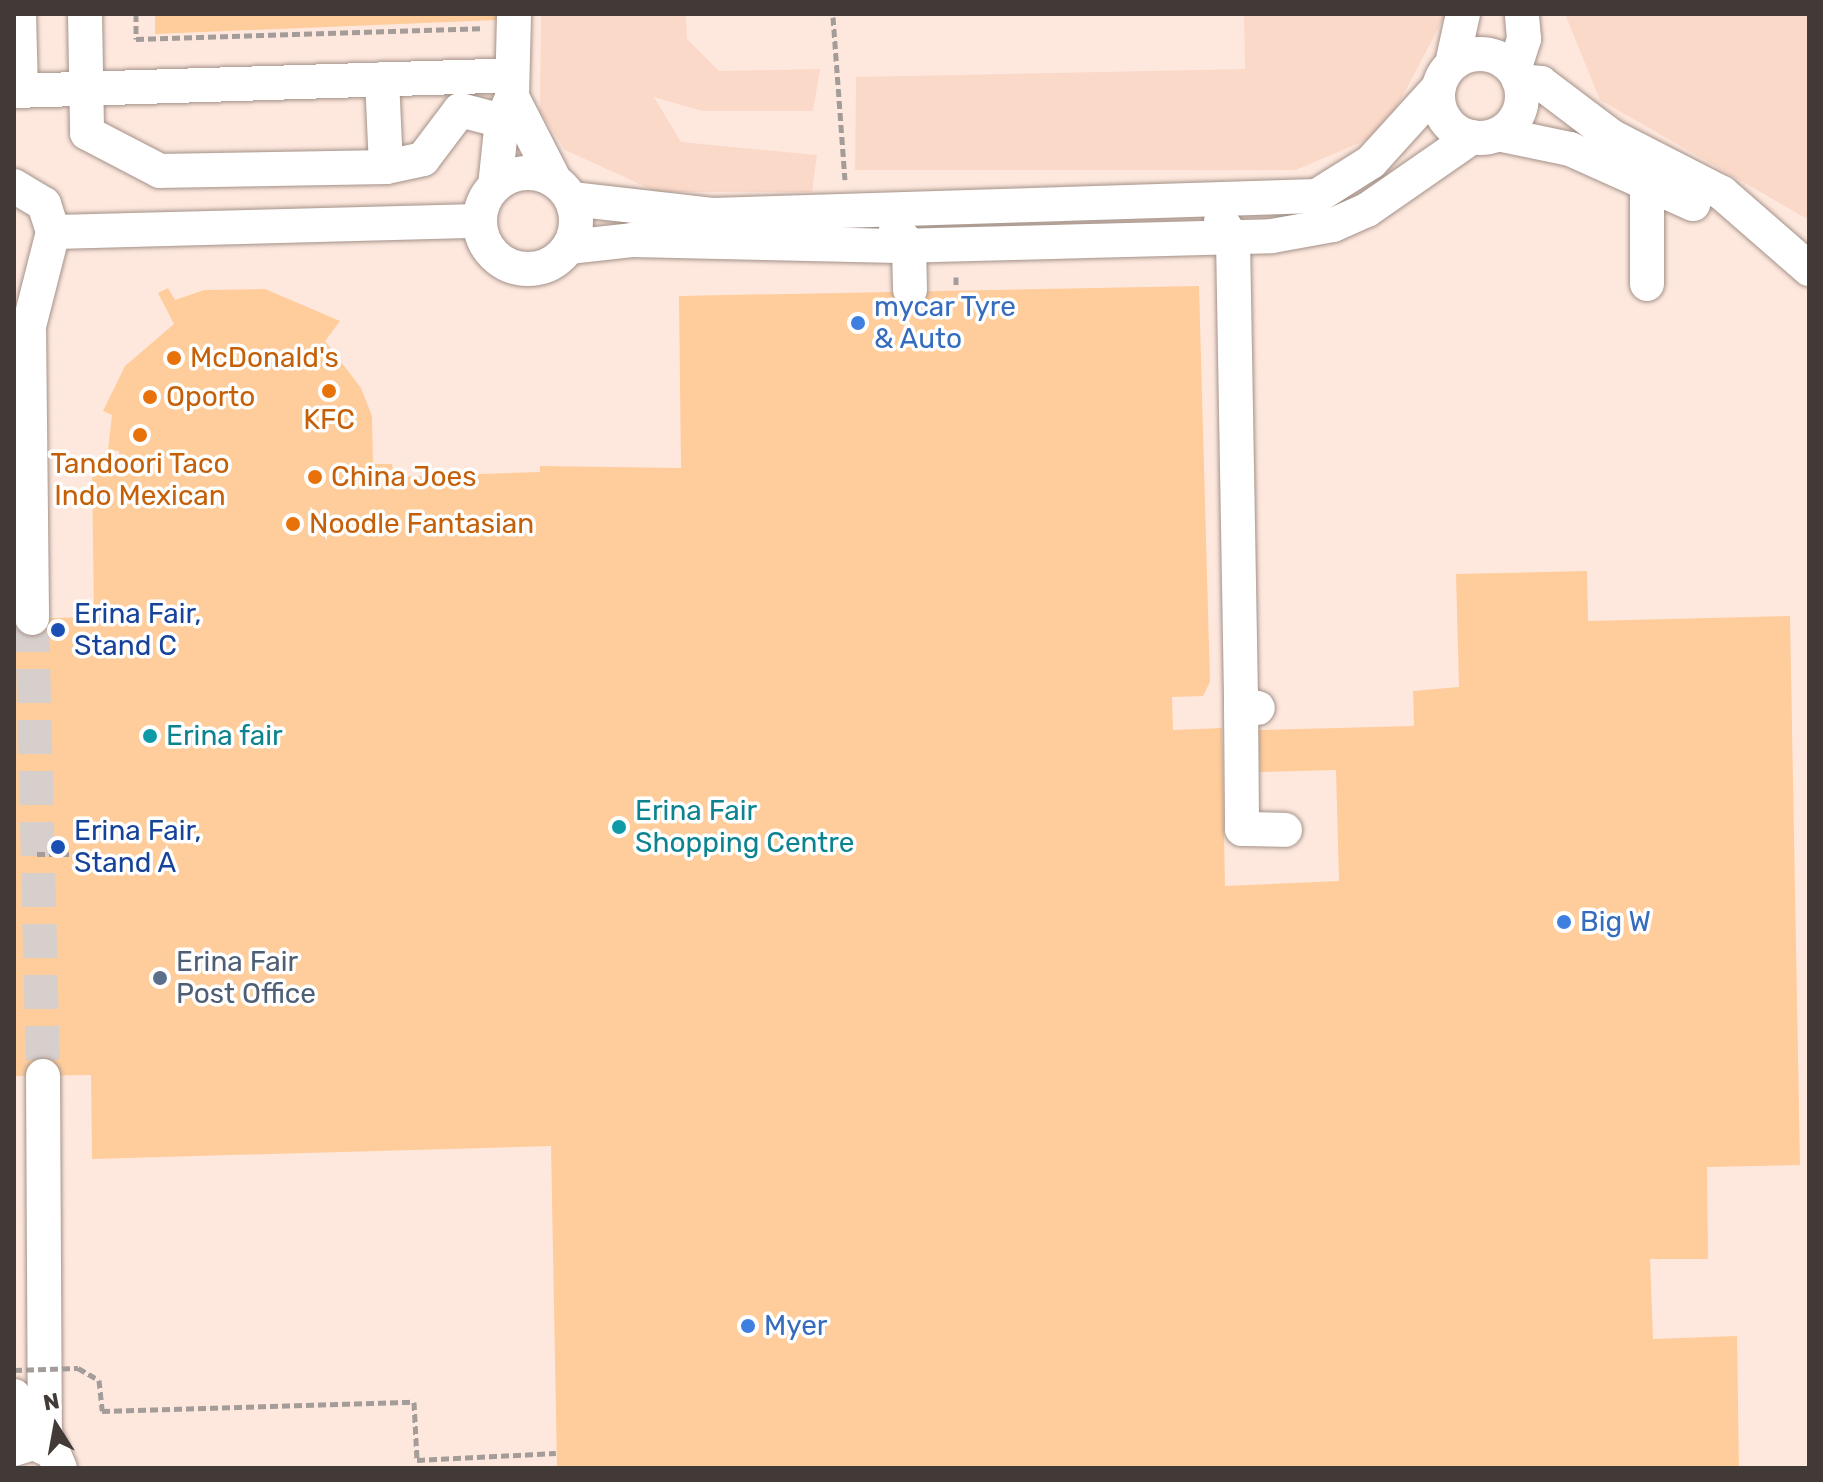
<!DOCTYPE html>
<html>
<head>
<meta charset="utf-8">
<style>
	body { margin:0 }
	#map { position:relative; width:1823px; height:1482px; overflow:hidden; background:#fcf4f1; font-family:Rubik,sans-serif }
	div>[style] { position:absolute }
	.built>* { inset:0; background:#fee8de; transform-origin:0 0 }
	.green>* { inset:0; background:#fbd9c9 }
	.building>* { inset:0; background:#fecd9b }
	.minor-tunnel>* { height:34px; margin-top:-17px; transform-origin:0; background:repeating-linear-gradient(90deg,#d7cfcc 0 34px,transparent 0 51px) }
	.path>* { height:5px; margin-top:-2.5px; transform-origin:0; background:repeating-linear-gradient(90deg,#a49c99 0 8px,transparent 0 12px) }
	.roads { filter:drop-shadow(0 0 2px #a39188) drop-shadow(0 0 2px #a39188) }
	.minor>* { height:34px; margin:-17px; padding:0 17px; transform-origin:17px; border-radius:17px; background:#fff }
	.minor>.ring { margin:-17px; padding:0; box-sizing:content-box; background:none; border:34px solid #fff; border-radius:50% }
	.path-bridge>* { height:5px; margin-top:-2.5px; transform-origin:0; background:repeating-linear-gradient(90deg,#a49c99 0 8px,transparent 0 12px) }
	.dots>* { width:22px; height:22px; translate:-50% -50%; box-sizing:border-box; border:4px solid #fff; border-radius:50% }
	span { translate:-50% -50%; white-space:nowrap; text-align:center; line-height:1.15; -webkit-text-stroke:7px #fff; paint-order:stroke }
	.shop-label { font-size:28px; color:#366cbe }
	.left { translate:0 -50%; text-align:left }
	.food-label { font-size:28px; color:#c56008 }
	.transit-label { font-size:28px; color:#164399 }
	.culture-label { font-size:28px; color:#0d838f }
	.service-label { font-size:28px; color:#4e5e75 }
	.frame { position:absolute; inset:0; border:16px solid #423a36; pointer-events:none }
	.north { position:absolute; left:16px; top:1386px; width:80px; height:80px; -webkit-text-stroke:6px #fff; paint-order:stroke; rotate:349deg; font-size:22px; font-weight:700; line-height:32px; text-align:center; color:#423a36 }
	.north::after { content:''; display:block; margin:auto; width:28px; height:36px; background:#423a36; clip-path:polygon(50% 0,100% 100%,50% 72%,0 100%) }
</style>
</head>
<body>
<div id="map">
	<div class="built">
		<i style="left:14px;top:14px;width:1795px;height:1454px"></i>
	</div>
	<div class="green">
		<i style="clip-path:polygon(541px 14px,686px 14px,687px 39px,719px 71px,820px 69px,813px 111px,702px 111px,654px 97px,681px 142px,817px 155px,812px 192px,657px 192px,565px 150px,540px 111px)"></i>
		<i style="clip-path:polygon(1244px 14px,1446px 14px,1383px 133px,1296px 170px,855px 170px,856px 77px,1245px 69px)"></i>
		<i style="clip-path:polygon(1565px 14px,1809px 14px,1809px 220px,1600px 100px)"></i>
	</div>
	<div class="building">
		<i style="clip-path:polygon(155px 14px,497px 14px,497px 20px,155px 34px)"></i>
		<i style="clip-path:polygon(1199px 286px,1210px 682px,1203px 696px,1172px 697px,1173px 730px,1222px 728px,1225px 886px,1339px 881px,1336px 770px,1260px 772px,1258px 730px,1414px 726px,1413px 691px,1459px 687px,1456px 574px,1587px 571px,1588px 621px,1790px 616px,1800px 1165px,1707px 1167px,1708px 1259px,1650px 1259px,1653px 1339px,1737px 1336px,1739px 1468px,557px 1468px,551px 1146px,92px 1159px,91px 1075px,14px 1076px,14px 619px,94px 617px,92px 469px,120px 465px,119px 451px,108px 450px,112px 415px,103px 411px,125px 366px,174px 324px,158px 293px,168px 288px,175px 300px,204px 290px,265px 289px,340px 321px,325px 341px,361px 388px,372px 416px,373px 464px,392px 464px,394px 477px,540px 472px,540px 466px,681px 468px,679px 296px)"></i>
	</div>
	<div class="minor-tunnel">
		<i style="left:32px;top:618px;width:458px;rotate:88.6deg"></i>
	</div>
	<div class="path">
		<i style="left:136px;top:14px;width:25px;rotate:90deg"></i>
		<i style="left:136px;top:39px;width:345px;rotate:-1.8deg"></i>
		<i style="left:833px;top:17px;width:163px;rotate:85.8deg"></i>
		<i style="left:956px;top:277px;width:11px;rotate:90deg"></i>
		<i style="left:37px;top:854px;width:37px"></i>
		<i style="left:78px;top:1368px;width:24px;rotate:30deg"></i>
		<i style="left:99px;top:1380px;width:31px;rotate:84deg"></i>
		<i style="left:102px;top:1411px;width:312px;rotate:-1.7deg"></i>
		<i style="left:414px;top:1402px;width:58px;rotate:87deg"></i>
		<i style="left:417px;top:1460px;width:139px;rotate:-2.9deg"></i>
	</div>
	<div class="roads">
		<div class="minor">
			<i style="left:19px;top:14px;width:77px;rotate:88.5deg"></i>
			<i style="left:85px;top:14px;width:119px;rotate:89deg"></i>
			<i style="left:87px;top:133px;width:82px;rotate:27.5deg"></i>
			<i style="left:160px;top:171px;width:226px;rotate:-1deg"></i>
			<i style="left:386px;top:167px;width:88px;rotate:-92.6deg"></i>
			<i class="ring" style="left:1438px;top:54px;width:50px;height:50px"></i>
			<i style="left:1452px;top:64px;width:51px;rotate:-77.6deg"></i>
			<i style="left:1514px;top:70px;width:33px;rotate:-72deg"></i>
			<i style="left:1524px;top:39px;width:25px;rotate:-95deg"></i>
			<i style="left:1519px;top:81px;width:22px;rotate:5deg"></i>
			<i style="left:1541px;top:83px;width:88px;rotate:37.1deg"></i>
			<i style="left:1611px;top:136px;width:125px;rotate:27.2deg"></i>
			<i style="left:1722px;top:193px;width:116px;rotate:41.1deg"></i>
			<i style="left:14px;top:91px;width:497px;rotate:-1.8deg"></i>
			<i style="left:512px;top:97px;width:94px;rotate:62.9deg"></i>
			<i style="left:1498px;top:134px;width:74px;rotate:11.8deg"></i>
			<i style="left:1570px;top:149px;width:135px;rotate:24.1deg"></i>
			<i style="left:386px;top:167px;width:38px;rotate:-12deg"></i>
			<i style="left:423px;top:159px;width:61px;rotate:-52.9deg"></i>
			<i style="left:460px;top:110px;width:43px;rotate:14.7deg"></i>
			<i class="ring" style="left:480px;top:173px;width:62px;height:62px"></i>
			<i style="left:1647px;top:182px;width:102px;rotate:90deg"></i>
			<i style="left:14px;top:186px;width:35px;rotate:31deg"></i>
			<i style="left:44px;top:204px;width:29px;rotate:72deg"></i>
			<i style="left:53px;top:232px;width:97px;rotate:104.3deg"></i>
			<i style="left:29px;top:326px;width:292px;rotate:89.4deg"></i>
			<i style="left:495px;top:186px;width:65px;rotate:-83.9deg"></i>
			<i style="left:502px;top:121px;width:26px;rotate:-67deg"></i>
			<i style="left:512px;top:97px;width:83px;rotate:-88.6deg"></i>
			<i style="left:572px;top:199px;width:141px;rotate:6.5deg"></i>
			<i style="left:712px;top:215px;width:605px;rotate:-1.8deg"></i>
			<i style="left:1317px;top:196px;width:64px;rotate:-32.2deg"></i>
			<i style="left:1371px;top:162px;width:101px;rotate:-47.8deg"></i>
			<i style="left:1221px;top:221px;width:22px;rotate:56deg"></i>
			<i style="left:1233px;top:239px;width:466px;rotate:89deg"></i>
			<i style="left:1241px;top:705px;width:17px;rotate:10deg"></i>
			<i style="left:896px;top:230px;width:20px;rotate:49deg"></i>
			<i style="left:909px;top:245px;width:45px;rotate:88.7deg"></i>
			<i style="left:53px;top:232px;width:427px;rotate:-1.5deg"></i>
			<i style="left:569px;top:247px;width:63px;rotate:-6.3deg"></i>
			<i style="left:632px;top:240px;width:265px;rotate:1.3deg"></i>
			<i style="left:897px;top:246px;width:375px;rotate:-1.5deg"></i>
			<i style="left:1272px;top:236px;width:62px;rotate:-10.2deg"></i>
			<i style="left:1333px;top:225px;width:37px;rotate:-24deg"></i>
			<i style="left:1367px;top:210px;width:128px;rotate:-34.8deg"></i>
			<i style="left:1241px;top:705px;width:124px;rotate:89.5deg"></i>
			<i style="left:1242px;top:829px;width:43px;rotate:1.3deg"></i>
			<i style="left:43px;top:1076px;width:357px;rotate:89.7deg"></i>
			<i style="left:45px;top:1433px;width:38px;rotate:67deg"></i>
			<i style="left:14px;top:1396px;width:33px;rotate:90deg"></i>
			<i style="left:14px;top:1449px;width:21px;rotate:-17deg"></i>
			<i style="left:34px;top:1443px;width:19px;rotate:25deg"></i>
		</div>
	</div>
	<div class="path-bridge">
		<i style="left:14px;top:1370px;width:64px;rotate:-1.8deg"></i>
	</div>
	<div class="dots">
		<i style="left:858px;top:323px;background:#3f7fe0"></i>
		<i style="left:174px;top:358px;background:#e8710a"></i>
		<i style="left:329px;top:391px;background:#e8710a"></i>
		<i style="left:150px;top:397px;background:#e8710a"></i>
		<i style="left:140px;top:435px;background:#e8710a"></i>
		<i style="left:315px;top:477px;background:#e8710a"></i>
		<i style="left:293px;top:524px;background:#e8710a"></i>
		<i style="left:58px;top:630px;background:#1a4fb4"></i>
		<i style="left:150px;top:736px;background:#0f9aa8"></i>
		<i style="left:619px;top:827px;background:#0f9aa8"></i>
		<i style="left:58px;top:847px;background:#1a4fb4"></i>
		<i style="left:1564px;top:922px;background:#3f7fe0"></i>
		<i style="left:160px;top:978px;background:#5c6f8a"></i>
		<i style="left:748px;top:1326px;background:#3f7fe0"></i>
	</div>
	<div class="shop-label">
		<span class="left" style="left:874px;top:323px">mycar Tyre<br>&amp; Auto</span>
		<span class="left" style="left:1580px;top:922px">Big W</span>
		<span class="left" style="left:764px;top:1326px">Myer</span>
	</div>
	<div class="food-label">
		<span class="left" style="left:190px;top:358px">McDonald's</span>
		<span class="left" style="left:166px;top:397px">Oporto</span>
		<span style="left:329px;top:420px">KFC</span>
		<span style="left:140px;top:480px">Tandoori Taco<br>Indo Mexican</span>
		<span class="left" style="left:331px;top:477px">China Joes</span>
		<span class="left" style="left:309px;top:524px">Noodle Fantasian</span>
	</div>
	<div class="transit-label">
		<span class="left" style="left:74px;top:630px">Erina Fair,<br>Stand C</span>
		<span class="left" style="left:74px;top:847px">Erina Fair,<br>Stand A</span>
	</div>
	<div class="culture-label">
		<span class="left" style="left:166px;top:736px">Erina fair</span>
		<span class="left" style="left:635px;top:827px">Erina Fair<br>Shopping Centre</span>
	</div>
	<div class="service-label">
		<span class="left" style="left:176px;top:978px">Erina Fair<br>Post Office</span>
	</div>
	<div class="frame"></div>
	<div class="north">N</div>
</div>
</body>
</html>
